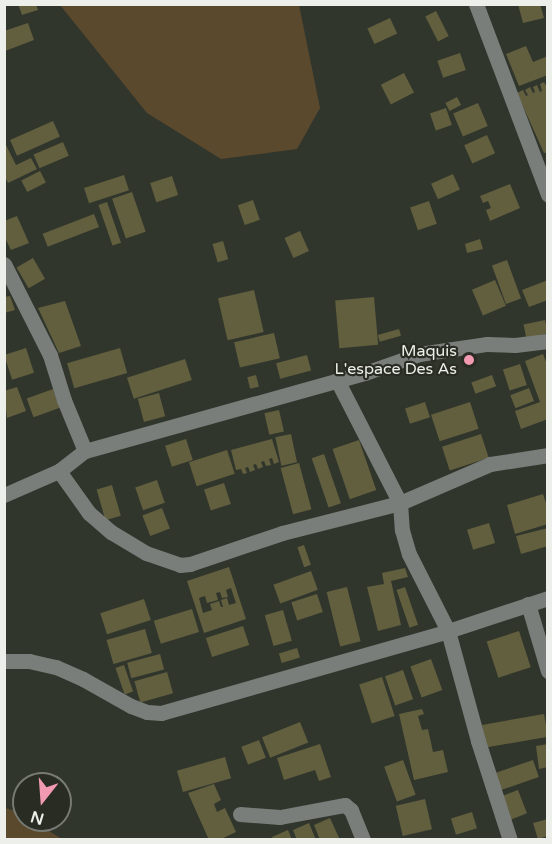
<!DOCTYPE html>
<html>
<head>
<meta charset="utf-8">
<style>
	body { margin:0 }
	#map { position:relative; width:552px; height:844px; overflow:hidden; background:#31362d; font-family:"Varela Round",sans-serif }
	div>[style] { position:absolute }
	.green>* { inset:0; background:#5b492d }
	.building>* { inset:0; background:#625f3e; transform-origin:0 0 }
	.minor>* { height:15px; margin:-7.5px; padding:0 7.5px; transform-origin:7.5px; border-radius:7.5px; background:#7a7e7b }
	.dots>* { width:16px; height:16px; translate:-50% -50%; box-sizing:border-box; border:3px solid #282c23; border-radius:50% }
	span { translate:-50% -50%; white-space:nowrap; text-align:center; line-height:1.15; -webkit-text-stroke:4.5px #282c23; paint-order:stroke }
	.poi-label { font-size:16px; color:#edf0ea }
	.right { translate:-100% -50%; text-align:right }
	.frame { position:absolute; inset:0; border:6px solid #edf0ea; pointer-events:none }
	.north { position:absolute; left:12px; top:772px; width:60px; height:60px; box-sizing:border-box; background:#282c23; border:2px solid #777a73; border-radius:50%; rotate:197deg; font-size:16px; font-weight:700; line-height:24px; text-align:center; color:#edf0ea }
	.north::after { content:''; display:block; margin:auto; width:21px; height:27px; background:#f19ab1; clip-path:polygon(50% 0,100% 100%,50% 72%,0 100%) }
</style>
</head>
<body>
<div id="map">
	<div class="green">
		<i style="clip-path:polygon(60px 5px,299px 5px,320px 108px,297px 149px,221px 159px,147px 113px)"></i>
		<i style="clip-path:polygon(5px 808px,19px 812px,24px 816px,24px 820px,31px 820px,62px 839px,5px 839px)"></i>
	</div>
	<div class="building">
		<i style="clip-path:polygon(18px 4px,36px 4px,38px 10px,22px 15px)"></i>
		<i style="clip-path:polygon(518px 4px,540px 4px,544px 18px,523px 23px)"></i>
		<i style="left:436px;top:11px;width:28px;height:12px;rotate:63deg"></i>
		<i style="left:390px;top:18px;width:17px;height:25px;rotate:65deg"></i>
		<i style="clip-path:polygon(28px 23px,34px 40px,5px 51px,4px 31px)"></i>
		<i style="clip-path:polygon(526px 46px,533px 62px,548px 56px,548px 75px,519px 86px,506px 54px)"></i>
		<i style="left:460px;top:53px;width:18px;height:24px;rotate:71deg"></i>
		<i style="left:404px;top:73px;width:22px;height:26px;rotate:63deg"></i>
		<i style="clip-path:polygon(544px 82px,548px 89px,548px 152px,544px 153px,517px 93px,523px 90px,526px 96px,528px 95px,525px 90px,530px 87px,533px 93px,535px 92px,533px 87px,537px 85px,540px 92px,542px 91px,540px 84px)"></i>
		<i style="left:457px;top:97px;width:9px;height:13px;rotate:63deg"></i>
		<i style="left:478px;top:103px;width:25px;height:27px;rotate:67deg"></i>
		<i style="left:446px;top:108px;width:18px;height:17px;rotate:71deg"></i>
		<i style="left:53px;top:121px;width:17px;height:47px;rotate:66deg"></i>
		<i style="left:487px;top:135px;width:20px;height:25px;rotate:66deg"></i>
		<i style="clip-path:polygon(4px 141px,16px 165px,31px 158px,37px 169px,8px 183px,4px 175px)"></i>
		<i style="left:63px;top:142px;width:15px;height:32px;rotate:67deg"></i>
		<i style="left:40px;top:171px;width:13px;height:21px;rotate:63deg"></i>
		<i style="left:453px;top:174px;width:17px;height:24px;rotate:66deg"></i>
		<i style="left:124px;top:175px;width:16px;height:42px;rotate:72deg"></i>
		<i style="left:172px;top:176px;width:20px;height:23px;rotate:72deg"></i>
		<i style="clip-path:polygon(510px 184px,520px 208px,490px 221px,486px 210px,491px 208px,488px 201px,483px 203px,480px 196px)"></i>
		<i style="left:132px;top:192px;width:42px;height:21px;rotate:71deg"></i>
		<i style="left:253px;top:200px;width:21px;height:16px;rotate:71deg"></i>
		<i style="left:429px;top:201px;width:24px;height:20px;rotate:71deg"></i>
		<i style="left:107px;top:202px;width:43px;height:9px;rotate:71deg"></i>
		<i style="left:94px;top:214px;width:14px;height:55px;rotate:69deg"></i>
		<i style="clip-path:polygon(17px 216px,29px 243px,11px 250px,4px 236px,4px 221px)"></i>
		<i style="left:300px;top:231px;width:22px;height:17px;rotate:66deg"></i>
		<i style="clip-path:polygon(480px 239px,483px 249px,467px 253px,465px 244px)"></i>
		<i style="left:223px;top:241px;width:19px;height:11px;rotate:74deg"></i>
		<i style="left:33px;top:258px;width:24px;height:19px;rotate:60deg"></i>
		<i style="left:507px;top:260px;width:41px;height:16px;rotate:70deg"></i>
		<i style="left:495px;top:280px;width:28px;height:25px;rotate:67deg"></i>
		<i style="clip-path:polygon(548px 280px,548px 300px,529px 307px,522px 290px)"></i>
		<i style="left:254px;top:290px;width:43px;height:37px;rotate:77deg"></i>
		<i style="clip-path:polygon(10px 296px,15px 310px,4px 313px,4px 297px)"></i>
		<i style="left:374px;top:297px;width:48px;height:39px;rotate:85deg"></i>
		<i style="clip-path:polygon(65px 301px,81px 346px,59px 353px,38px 308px)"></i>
		<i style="left:545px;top:320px;width:14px;height:22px;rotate:78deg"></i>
		<i style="left:399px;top:329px;width:7px;height:22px;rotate:74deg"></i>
		<i style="left:274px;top:333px;width:26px;height:41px;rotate:77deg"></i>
		<i style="left:26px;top:348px;width:26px;height:23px;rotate:72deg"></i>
		<i style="left:120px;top:348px;width:26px;height:55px;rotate:74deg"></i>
		<i style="clip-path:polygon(543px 354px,548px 367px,548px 419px,521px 429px,515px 411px,540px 402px,525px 361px)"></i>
		<i style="left:307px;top:355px;width:16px;height:32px;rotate:75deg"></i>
		<i style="left:185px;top:359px;width:22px;height:61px;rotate:72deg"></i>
		<i style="left:520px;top:364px;width:22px;height:18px;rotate:72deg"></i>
		<i style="left:256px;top:375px;width:12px;height:9px;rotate:76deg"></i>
		<i style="left:492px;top:375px;width:12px;height:22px;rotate:70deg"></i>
		<i style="clip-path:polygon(17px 387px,26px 411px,7px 418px,4px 391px)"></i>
		<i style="left:529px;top:388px;width:14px;height:20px;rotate:69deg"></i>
		<i style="left:53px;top:389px;width:20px;height:28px;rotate:70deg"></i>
		<i style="left:159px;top:393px;width:24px;height:22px;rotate:75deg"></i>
		<i style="left:425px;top:402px;width:16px;height:21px;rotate:72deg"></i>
		<i style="left:470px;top:402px;width:28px;height:41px;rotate:72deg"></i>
		<i style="left:279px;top:410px;width:22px;height:15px;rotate:77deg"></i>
		<i style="left:291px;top:434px;width:29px;height:16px;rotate:78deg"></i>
		<i style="left:481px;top:434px;width:25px;height:41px;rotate:72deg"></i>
		<i style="left:186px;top:439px;width:22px;height:22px;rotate:72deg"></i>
		<i style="clip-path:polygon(272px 439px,279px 462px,274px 464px,272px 458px,269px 459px,271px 465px,266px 466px,264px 461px,261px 462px,263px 467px,258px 469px,256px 464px,253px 465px,255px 470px,250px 472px,248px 467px,245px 468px,247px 473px,243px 474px,241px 469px,236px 470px,231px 450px)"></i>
		<i style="left:359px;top:440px;width:53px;height:28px;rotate:71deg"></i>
		<i style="left:227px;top:450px;width:25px;height:40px;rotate:72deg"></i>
		<i style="left:324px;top:454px;width:52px;height:13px;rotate:71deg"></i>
		<i style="left:299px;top:463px;width:48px;height:19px;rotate:75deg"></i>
		<i style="left:157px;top:480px;width:24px;height:23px;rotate:71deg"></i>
		<i style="left:224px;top:483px;width:22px;height:21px;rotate:72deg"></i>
		<i style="left:112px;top:485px;width:32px;height:16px;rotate:74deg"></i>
		<i style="clip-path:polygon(543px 494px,548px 509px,548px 524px,515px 534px,507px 505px)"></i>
		<i style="left:162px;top:508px;width:22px;height:21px;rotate:69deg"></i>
		<i style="left:489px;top:523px;width:21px;height:23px;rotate:73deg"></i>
		<i style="clip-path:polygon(548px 528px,548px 546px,521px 554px,516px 536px)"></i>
		<i style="left:304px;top:545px;width:21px;height:7px;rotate:71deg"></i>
		<i style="clip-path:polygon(evenodd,229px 567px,246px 619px,204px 633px,187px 581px,229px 567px,231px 588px,236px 603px,229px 605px,227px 598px,221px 600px,223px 607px,221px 607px,219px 601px,210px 604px,212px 610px,203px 613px,199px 598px,205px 596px,207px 603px,218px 600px,216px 593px,220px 592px,222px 598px,228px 597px,226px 590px,231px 588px)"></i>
		<i style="clip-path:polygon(405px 568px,408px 577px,391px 581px,401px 625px,378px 631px,367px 587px,384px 584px,382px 573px)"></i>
		<i style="left:311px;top:571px;width:20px;height:40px;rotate:70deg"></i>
		<i style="left:347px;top:587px;width:56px;height:21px;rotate:76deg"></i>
		<i style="left:405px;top:587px;width:40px;height:9px;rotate:71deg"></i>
		<i style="left:317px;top:594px;width:19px;height:27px;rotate:72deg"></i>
		<i style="left:144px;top:599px;width:22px;height:46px;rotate:72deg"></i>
		<i style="left:192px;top:609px;width:24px;height:40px;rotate:73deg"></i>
		<i style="left:283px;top:610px;width:32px;height:19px;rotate:74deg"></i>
		<i style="left:243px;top:626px;width:20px;height:39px;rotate:72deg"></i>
		<i style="left:145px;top:629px;width:25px;height:40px;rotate:74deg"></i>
		<i style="left:519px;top:631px;width:38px;height:34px;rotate:72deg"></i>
		<i style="left:297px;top:648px;width:10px;height:19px;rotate:73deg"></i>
		<i style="left:160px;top:654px;width:16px;height:34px;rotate:75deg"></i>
		<i style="left:431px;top:659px;width:33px;height:22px;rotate:70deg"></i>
		<i style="left:124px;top:665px;width:28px;height:9px;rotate:71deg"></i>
		<i style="left:403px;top:670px;width:31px;height:19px;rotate:71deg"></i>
		<i style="left:167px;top:672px;width:22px;height:34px;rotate:74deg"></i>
		<i style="left:382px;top:677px;width:41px;height:24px;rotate:72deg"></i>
		<i style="clip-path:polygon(422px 709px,424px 714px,418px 716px,422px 730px,428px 729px,433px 752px,443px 750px,448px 772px,414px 780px,399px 714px)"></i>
		<i style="left:544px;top:714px;width:23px;height:63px;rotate:80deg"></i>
		<i style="left:300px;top:722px;width:22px;height:41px;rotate:68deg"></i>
		<i style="left:259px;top:740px;width:19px;height:19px;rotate:69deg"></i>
		<i style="clip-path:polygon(320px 744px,331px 777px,319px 781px,315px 770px,284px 780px,277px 758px)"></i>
		<i style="clip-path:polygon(548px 744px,548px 767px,539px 769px,536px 746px)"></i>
		<i style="left:225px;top:757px;width:22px;height:50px;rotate:74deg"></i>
		<i style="left:403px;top:760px;width:37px;height:20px;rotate:70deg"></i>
		<i style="left:533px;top:760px;width:18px;height:40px;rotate:71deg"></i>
		<i style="clip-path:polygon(214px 784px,221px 800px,214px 804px,217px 812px,225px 808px,236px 832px,219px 840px,209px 840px,188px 793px)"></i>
		<i style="left:518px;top:790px;width:25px;height:19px;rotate:69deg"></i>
		<i style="left:425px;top:799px;width:31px;height:30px;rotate:77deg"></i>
		<i style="left:472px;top:812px;width:17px;height:22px;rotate:73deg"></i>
		<i style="clip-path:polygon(330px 818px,340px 840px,320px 840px,314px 825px)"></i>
		<i style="clip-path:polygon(548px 819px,548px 836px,538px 839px,533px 823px)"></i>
		<i style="clip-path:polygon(309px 823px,316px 840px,297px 840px,293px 830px)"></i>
		<i style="clip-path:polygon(288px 830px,292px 840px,273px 840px,272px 837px)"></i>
	</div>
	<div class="minor">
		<i style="left:476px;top:4px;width:204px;rotate:69.3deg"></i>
		<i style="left:4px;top:264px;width:102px;rotate:63.2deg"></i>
		<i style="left:50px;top:355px;width:47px;rotate:72.7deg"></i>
		<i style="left:64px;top:400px;width:55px;rotate:67.6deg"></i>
		<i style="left:337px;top:380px;width:138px;rotate:62.9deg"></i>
		<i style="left:400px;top:503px;width:27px;rotate:86deg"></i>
		<i style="left:402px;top:530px;width:25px;rotate:74deg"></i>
		<i style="left:409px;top:554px;width:86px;rotate:63.1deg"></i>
		<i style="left:448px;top:631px;width:114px;rotate:74.7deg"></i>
		<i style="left:478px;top:741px;width:104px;rotate:72.1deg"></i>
		<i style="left:59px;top:471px;width:52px;rotate:54.5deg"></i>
		<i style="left:89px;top:513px;width:29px;rotate:41deg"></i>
		<i style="left:111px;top:532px;width:41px;rotate:31deg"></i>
		<i style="left:146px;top:553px;width:36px;rotate:19deg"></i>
		<i style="left:180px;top:565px;width:10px;rotate:-6deg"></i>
		<i style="left:190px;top:564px;width:97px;rotate:-18.6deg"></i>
		<i style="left:282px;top:533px;width:122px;rotate:-14.3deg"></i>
		<i style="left:400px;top:503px;width:98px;rotate:-23.4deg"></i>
		<i style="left:490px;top:464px;width:59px;rotate:-8.8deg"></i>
		<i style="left:4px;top:495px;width:60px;rotate:-23.6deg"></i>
		<i style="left:59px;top:471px;width:33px;rotate:-38deg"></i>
		<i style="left:85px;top:451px;width:291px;rotate:-15.6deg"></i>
		<i style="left:365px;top:373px;width:57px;rotate:-19.4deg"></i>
		<i style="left:419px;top:354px;width:69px;rotate:-8.4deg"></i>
		<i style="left:487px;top:344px;width:28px;rotate:2deg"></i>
		<i style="left:515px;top:345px;width:33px;rotate:-7deg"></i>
		<i style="left:528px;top:604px;width:70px;rotate:73.4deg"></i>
		<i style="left:4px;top:661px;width:25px"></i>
		<i style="left:29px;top:661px;width:28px;rotate:13deg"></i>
		<i style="left:56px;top:667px;width:30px;rotate:24deg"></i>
		<i style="left:83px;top:679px;width:55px;rotate:29.4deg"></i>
		<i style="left:131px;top:706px;width:17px;rotate:21deg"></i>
		<i style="left:147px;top:712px;width:14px;rotate:4deg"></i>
		<i style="left:161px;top:713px;width:298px;rotate:-15.9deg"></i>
		<i style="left:448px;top:631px;width:105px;rotate:-18.3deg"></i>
		<i style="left:240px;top:814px;width:40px;rotate:4.3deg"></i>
		<i style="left:280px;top:817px;width:66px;rotate:-10.5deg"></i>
		<i style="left:345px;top:805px;width:8px;rotate:40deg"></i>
		<i style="left:351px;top:810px;width:32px;rotate:68deg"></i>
	</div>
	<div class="dots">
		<i style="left:469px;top:360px;background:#f19ab1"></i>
	</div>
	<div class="poi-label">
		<span class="right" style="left:457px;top:360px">Maquis<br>L'espace Des As</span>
	</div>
	<div class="frame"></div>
	<div class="north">N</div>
</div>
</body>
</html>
